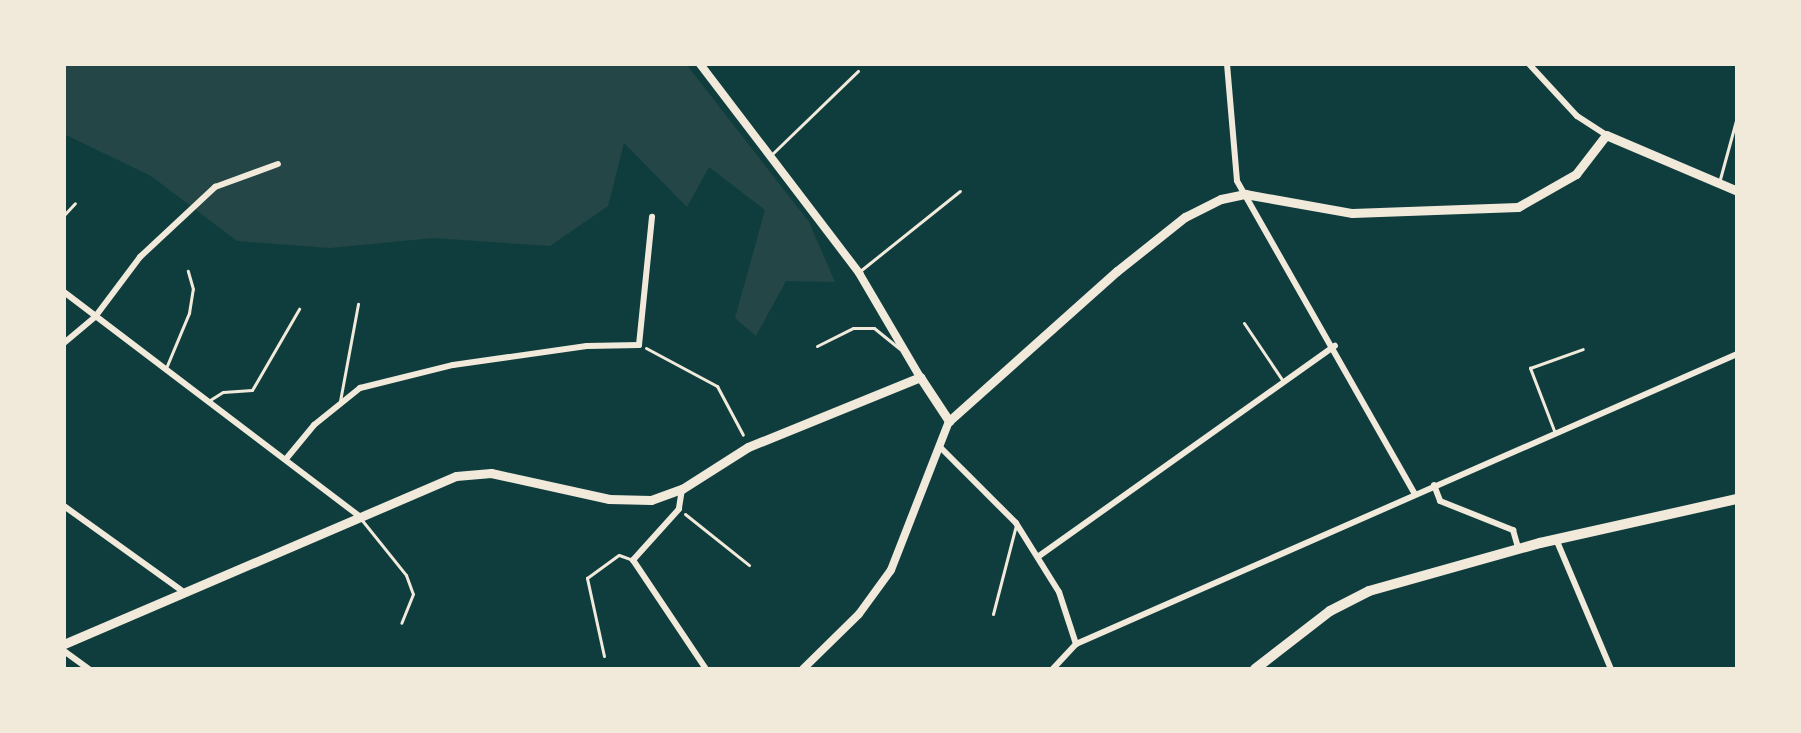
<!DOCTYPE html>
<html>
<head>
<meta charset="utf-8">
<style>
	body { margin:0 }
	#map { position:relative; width:1801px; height:733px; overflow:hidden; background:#0f3d3e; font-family:"Roboto Serif",serif }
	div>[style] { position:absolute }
	.green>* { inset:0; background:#244646 }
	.path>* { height:3px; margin:-1.5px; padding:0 1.5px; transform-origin:1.5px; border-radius:1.5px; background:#f1e9da }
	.service>* { height:3px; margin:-1.5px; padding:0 1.5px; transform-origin:1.5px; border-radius:1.5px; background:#f1e9da }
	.minor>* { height:6px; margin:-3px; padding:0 3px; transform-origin:3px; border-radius:3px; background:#f1e9da }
	.tertiary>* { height:8px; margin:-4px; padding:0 4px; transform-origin:4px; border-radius:4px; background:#f1e9da }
	.secondary>* { height:9px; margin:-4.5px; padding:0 4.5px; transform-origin:4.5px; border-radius:4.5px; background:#f1e9da }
	.primary>* { height:10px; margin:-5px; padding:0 5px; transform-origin:5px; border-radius:5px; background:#f1e9da }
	span { translate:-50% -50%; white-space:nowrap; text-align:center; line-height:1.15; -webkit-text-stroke:7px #f1e9da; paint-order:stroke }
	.frame { position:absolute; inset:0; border:66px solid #f1e9da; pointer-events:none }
</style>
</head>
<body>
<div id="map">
	<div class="green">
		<i style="clip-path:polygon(64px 64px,686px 64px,809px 222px,835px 282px,786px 281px,756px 336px,735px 318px,765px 210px,709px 167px,687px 207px,624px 143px,608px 206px,550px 246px,433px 238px,330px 248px,237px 241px,151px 176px,64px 134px)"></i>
	</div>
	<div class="path">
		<i style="left:646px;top:348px;width:81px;rotate:28.2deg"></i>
		<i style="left:717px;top:386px;width:55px;rotate:62deg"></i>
		<i style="left:685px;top:514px;width:82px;rotate:38.6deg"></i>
	</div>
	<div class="service">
		<i style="left:771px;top:155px;width:121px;rotate:-44deg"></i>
		<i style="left:1720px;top:179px;width:64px;rotate:-74.7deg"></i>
		<i style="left:64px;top:215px;width:16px;rotate:-47deg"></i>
		<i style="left:860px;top:271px;width:128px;rotate:-38.7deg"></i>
		<i style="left:1244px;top:323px;width:70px;rotate:56.1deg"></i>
		<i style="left:817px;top:346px;width:40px;rotate:-26.6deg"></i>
		<i style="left:853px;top:328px;width:21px"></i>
		<i style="left:874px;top:328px;width:33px;rotate:39deg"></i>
		<i style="left:166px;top:368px;width:60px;rotate:-67.3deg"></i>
		<i style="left:189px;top:313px;width:24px;rotate:-81deg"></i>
		<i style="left:193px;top:289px;width:19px;rotate:-106deg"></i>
		<i style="left:210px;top:400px;width:15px;rotate:-32deg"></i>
		<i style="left:223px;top:392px;width:29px;rotate:-4deg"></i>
		<i style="left:252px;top:390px;width:94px;rotate:-59.9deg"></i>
		<i style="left:340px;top:401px;width:99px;rotate:-79.5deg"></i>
		<i style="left:1555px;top:433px;width:70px;rotate:-111deg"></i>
		<i style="left:1530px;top:368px;width:56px;rotate:-19.7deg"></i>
		<i style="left:361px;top:519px;width:72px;rotate:51.2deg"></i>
		<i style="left:406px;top:575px;width:20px;rotate:70deg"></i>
		<i style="left:413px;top:594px;width:31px;rotate:112deg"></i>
		<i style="left:993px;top:614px;width:92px;rotate:-75.5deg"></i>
		<i style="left:604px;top:656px;width:80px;rotate:-102.3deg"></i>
		<i style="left:587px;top:578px;width:39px;rotate:-36deg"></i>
		<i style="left:619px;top:555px;width:15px;rotate:20deg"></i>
	</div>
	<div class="minor">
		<i style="left:1227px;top:64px;width:117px;rotate:85.1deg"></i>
		<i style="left:1237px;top:181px;width:360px;rotate:60.4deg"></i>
		<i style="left:1529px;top:64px;width:71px;rotate:47.3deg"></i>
		<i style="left:1577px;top:116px;width:35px;rotate:33deg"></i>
		<i style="left:64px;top:292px;width:370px;rotate:37.2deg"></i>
		<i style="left:64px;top:343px;width:40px;rotate:-40deg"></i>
		<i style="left:95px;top:317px;width:75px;rotate:-53.1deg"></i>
		<i style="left:140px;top:257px;width:103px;rotate:-43deg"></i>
		<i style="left:215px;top:187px;width:67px;rotate:-20.1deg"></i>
		<i style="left:941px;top:448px;width:106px;rotate:45deg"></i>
		<i style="left:1016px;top:523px;width:81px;rotate:58.1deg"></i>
		<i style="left:1059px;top:592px;width:55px;rotate:71.9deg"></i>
		<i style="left:1076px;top:644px;width:34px;rotate:133deg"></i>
		<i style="left:286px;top:459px;width:44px;rotate:-50.5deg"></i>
		<i style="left:314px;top:425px;width:59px;rotate:-38.8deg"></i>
		<i style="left:360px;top:388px;width:96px;rotate:-13.9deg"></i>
		<i style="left:453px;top:365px;width:135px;rotate:-8.1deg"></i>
		<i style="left:587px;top:346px;width:52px;rotate:-1.1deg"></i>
		<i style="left:639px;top:345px;width:129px;rotate:-84.2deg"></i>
		<i style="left:1434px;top:485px;width:17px;rotate:69deg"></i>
		<i style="left:1440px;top:501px;width:79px;rotate:21.7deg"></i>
		<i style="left:1513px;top:530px;width:19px;rotate:74deg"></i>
		<i style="left:682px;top:489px;width:20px;rotate:99deg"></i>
		<i style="left:679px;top:509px;width:69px;rotate:132deg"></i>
		<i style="left:633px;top:560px;width:131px;rotate:56.2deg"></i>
		<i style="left:64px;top:506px;width:144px;rotate:35.7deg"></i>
		<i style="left:1556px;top:539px;width:141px;rotate:67.1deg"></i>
		<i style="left:1039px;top:556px;width:363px;rotate:-35.4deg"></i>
		<i style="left:1076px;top:644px;width:722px;rotate:-23.69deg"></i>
		<i style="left:64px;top:651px;width:31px;rotate:36deg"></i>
	</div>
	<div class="tertiary">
		<i style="left:700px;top:64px;width:263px;rotate:52.7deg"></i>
		<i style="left:859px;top:273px;width:121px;rotate:59.6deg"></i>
		<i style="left:803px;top:669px;width:78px;rotate:-44.5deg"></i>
		<i style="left:859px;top:614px;width:54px;rotate:-54deg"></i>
		<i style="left:891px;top:570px;width:160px;rotate:-68.7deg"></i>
	</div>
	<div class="secondary">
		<i style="left:64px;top:644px;width:426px;rotate:-23.2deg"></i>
		<i style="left:456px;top:476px;width:35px;rotate:-5deg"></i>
		<i style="left:491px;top:473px;width:121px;rotate:12.4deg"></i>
		<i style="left:609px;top:499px;width:42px;rotate:1.4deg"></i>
		<i style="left:651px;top:500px;width:33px;rotate:-20deg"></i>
		<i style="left:682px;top:489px;width:78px;rotate:-32.5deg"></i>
		<i style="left:748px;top:447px;width:186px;rotate:-22.1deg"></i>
		<i style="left:920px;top:377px;width:53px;rotate:56.6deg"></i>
		<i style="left:949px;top:421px;width:225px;rotate:-41.8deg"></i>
		<i style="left:1117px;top:271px;width:87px;rotate:-38.5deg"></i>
		<i style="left:1185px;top:217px;width:40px;rotate:-26.6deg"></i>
		<i style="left:1221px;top:199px;width:25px;rotate:-12deg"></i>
		<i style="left:1245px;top:194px;width:109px;rotate:10.1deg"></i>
		<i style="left:1352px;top:213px;width:166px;rotate:-2.1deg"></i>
		<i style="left:1518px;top:207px;width:67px;rotate:-29.6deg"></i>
		<i style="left:1576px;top:174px;width:49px;rotate:-52.4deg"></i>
		<i style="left:1606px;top:135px;width:142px;rotate:23.1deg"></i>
	</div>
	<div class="primary">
		<i style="left:1255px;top:669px;width:95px;rotate:-37.7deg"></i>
		<i style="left:1330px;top:611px;width:44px;rotate:-27.1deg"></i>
		<i style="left:1369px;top:591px;width:178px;rotate:-15.7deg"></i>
		<i style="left:1540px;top:543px;width:202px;rotate:-12.6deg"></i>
	</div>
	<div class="frame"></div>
</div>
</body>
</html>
